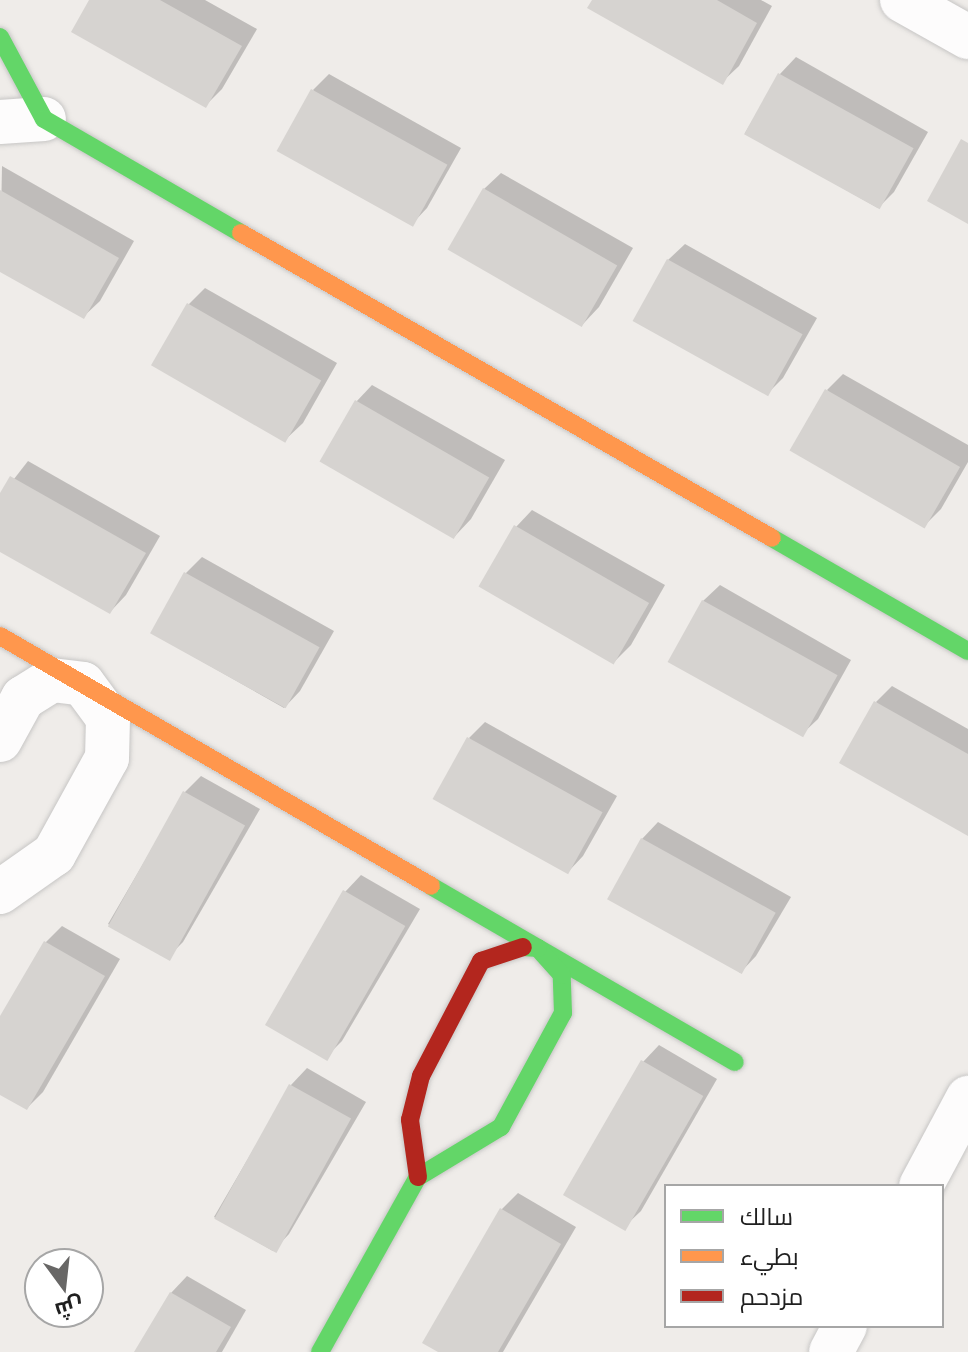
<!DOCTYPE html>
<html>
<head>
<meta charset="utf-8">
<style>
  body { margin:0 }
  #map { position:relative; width:968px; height:1352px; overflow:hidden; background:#efece9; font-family:"Exo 2",Cairo,sans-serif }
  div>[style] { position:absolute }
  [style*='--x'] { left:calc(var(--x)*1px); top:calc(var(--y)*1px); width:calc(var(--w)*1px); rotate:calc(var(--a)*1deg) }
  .shadow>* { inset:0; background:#0003 }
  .building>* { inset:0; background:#d6d3d0; transform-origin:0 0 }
  .roads { filter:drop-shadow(0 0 2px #c7c6c5) drop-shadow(0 0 2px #c7c6c5) }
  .street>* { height:44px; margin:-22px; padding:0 22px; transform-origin:22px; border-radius:22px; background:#fdfcfc }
  .fast>* { height:18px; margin:-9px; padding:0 9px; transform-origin:9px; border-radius:9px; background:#63d668 }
  .slow>* { height:18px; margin:-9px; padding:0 9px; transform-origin:9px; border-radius:9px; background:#ff974d }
  .jam>* { height:18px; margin:-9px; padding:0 9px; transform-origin:9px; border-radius:9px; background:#b3261e }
  span { translate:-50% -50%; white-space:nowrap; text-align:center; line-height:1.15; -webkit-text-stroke:6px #fff; paint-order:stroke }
  .legend { position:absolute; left:664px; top:1184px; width:280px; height:144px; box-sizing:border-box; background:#fff; border:2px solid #a6a6a6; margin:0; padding:10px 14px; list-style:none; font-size:24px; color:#202020 }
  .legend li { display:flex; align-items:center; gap:16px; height:40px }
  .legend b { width:40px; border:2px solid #a6a6a6 }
  .north { position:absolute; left:24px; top:1248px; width:80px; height:80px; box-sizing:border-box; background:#fff; border:2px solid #a6a6a6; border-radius:50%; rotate:165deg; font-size:22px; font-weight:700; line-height:32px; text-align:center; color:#202020 }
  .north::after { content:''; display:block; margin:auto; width:28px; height:36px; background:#686766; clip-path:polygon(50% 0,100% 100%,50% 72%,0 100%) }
</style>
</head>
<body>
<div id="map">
  <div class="shadow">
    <i style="clip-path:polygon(91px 0,205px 0,257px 29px,222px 89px,206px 105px)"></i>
    <i style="clip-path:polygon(594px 0,761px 0,772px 6px,739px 66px,722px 82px)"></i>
    <i style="clip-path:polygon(796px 57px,928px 132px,894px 192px,878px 208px,745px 133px,780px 74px)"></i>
    <i style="clip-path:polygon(329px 74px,461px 148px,427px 208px,411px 225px,313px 90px)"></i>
    <i style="clip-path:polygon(2px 166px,134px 241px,100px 301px,83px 317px,0 270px)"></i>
    <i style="clip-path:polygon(501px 173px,633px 248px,599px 307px,583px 324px,484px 189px)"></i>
    <i style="clip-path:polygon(685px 244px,817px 318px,783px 378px,767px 394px,668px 260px)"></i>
    <i style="clip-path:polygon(205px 288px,337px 363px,303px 423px,286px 439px,188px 305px)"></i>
    <i style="clip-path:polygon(843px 374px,968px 445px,968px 462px,941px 509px,925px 525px,827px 390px)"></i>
    <i style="clip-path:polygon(372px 385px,505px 460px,471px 519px,455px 536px,356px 402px)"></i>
    <i style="clip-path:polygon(28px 461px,160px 536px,126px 595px,110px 612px,0 550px,0 497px)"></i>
    <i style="clip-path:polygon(532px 510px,665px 585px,631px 645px,615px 661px,516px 527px)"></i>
    <i style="clip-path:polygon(202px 557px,334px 631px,300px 691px,284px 708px,152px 633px,186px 573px)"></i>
    <i style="clip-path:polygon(720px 585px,851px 660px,818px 719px,801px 735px,703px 601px)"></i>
    <i style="clip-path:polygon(892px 686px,968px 729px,968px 834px,876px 702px)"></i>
    <i style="clip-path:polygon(485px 722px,617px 796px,583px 856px,567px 873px,469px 738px)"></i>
    <i style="clip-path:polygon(201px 776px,260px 809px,183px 942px,167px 958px,108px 924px,185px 792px)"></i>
    <i style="clip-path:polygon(658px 822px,791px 897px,756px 956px,740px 973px,642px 839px)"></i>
    <i style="clip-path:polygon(361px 875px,420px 909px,342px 1041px,326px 1057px,345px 892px)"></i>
    <i style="clip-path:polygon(62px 926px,120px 959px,43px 1092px,27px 1108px,0 1092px,0 1020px,46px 942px)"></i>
    <i style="clip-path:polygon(659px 1045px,717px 1079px,641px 1211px,624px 1227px,643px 1062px)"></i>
    <i style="clip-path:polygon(307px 1068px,366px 1102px,289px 1234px,273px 1251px,214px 1217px,291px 1085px)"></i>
    <i style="clip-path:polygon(518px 1193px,576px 1227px,503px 1352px,442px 1352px,502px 1209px)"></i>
    <i style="clip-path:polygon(187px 1276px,246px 1310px,222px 1352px,137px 1352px,171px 1293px)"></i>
  </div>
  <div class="building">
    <i style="clip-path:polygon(89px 0,160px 0,242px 46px,206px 108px,71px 32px)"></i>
    <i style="clip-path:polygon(592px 0,717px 0,757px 23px,723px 85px,587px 8px)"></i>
    <i style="left:778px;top:73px;width:155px;height:70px;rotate:29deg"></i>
    <i style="left:311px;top:89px;width:156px;height:71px;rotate:29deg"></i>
    <i style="clip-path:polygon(961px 139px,968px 143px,968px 224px,927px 201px)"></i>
    <i style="left:483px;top:188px;width:155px;height:71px;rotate:30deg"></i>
    <i style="clip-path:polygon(0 190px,119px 258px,84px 319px,0 272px)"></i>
    <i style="left:667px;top:259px;width:155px;height:71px;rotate:29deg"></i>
    <i style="left:187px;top:303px;width:155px;height:72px;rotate:30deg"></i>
    <i style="left:825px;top:389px;width:156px;height:71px;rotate:30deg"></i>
    <i style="left:355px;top:400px;width:155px;height:71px;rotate:30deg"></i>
    <i style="clip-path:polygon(10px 476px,146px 553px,110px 614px,0 552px,0 493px)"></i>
    <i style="left:514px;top:525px;width:156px;height:71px;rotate:30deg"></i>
    <i style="left:184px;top:572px;width:155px;height:70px;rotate:29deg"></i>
    <i style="left:702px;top:600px;width:155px;height:71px;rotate:29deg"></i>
    <i style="clip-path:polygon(874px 701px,968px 754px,968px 836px,839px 763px)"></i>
    <i style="left:467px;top:737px;width:155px;height:71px;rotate:29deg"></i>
    <i style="left:183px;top:791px;width:71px;height:155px;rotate:29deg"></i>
    <i style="left:641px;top:838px;width:154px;height:70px;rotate:29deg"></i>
    <i style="left:343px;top:890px;width:72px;height:156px;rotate:30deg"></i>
    <i style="clip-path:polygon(44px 941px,105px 976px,27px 1110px,0 1095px,0 1016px)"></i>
    <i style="left:641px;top:1060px;width:72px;height:156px;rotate:30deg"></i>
    <i style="left:289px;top:1084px;width:71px;height:154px;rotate:29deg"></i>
    <i style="clip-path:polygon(500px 1208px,561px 1244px,498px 1352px,438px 1352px,422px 1343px)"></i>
    <i style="clip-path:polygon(170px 1292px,231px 1327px,216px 1352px,134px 1352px)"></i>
  </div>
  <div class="roads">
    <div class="street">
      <i style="--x:902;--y:0;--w:76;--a:29.3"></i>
      <i style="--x:0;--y:122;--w:44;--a:-3.9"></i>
      <i style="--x:0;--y:740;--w:48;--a:-61.3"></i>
      <i style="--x:23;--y:698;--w:34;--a:-32"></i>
      <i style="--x:52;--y:680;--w:31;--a:7"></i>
      <i style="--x:83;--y:684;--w:42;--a:53.7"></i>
      <i style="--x:108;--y:718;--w:40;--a:91.4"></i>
      <i style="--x:107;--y:758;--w:110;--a:118.9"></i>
      <i style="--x:54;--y:854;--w:66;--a:144.9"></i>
      <i style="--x:921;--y:1186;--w:100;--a:-61.9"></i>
      <i style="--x:831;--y:1352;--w:30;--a:-62"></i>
    </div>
    <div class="fast">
      <i style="--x:0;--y:37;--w:93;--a:61.8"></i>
      <i style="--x:44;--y:119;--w:228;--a:30.1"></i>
      <i style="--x:772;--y:538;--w:226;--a:30"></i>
      <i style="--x:431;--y:886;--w:351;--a:30.1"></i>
      <i style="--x:320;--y:1352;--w:201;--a:-60.8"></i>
      <i style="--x:418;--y:1177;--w:97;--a:-31.1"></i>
      <i style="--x:501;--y:1127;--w:130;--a:-61.5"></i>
      <i style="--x:563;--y:1013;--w:38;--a:-92"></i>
      <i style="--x:562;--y:975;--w:36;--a:-132"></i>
      <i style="--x:538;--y:948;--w:15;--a:-176"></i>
    </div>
    <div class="slow">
      <i style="--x:241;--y:233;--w:612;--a:29.87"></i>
      <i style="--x:0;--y:636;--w:498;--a:30.1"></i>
    </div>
    <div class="jam">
      <i style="--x:418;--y:1177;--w:58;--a:-98"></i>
      <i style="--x:410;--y:1120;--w:45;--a:-76"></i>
      <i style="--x:421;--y:1076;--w:130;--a:-62.4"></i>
      <i style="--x:481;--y:961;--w:44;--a:-18.4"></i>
    </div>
  </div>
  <ul class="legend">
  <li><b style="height:10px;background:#63d668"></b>سالك</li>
  <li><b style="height:10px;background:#ff974d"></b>بطيء</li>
  <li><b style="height:10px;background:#b3261e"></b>مزدحم</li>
  </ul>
  <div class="north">ش</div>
</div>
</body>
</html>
